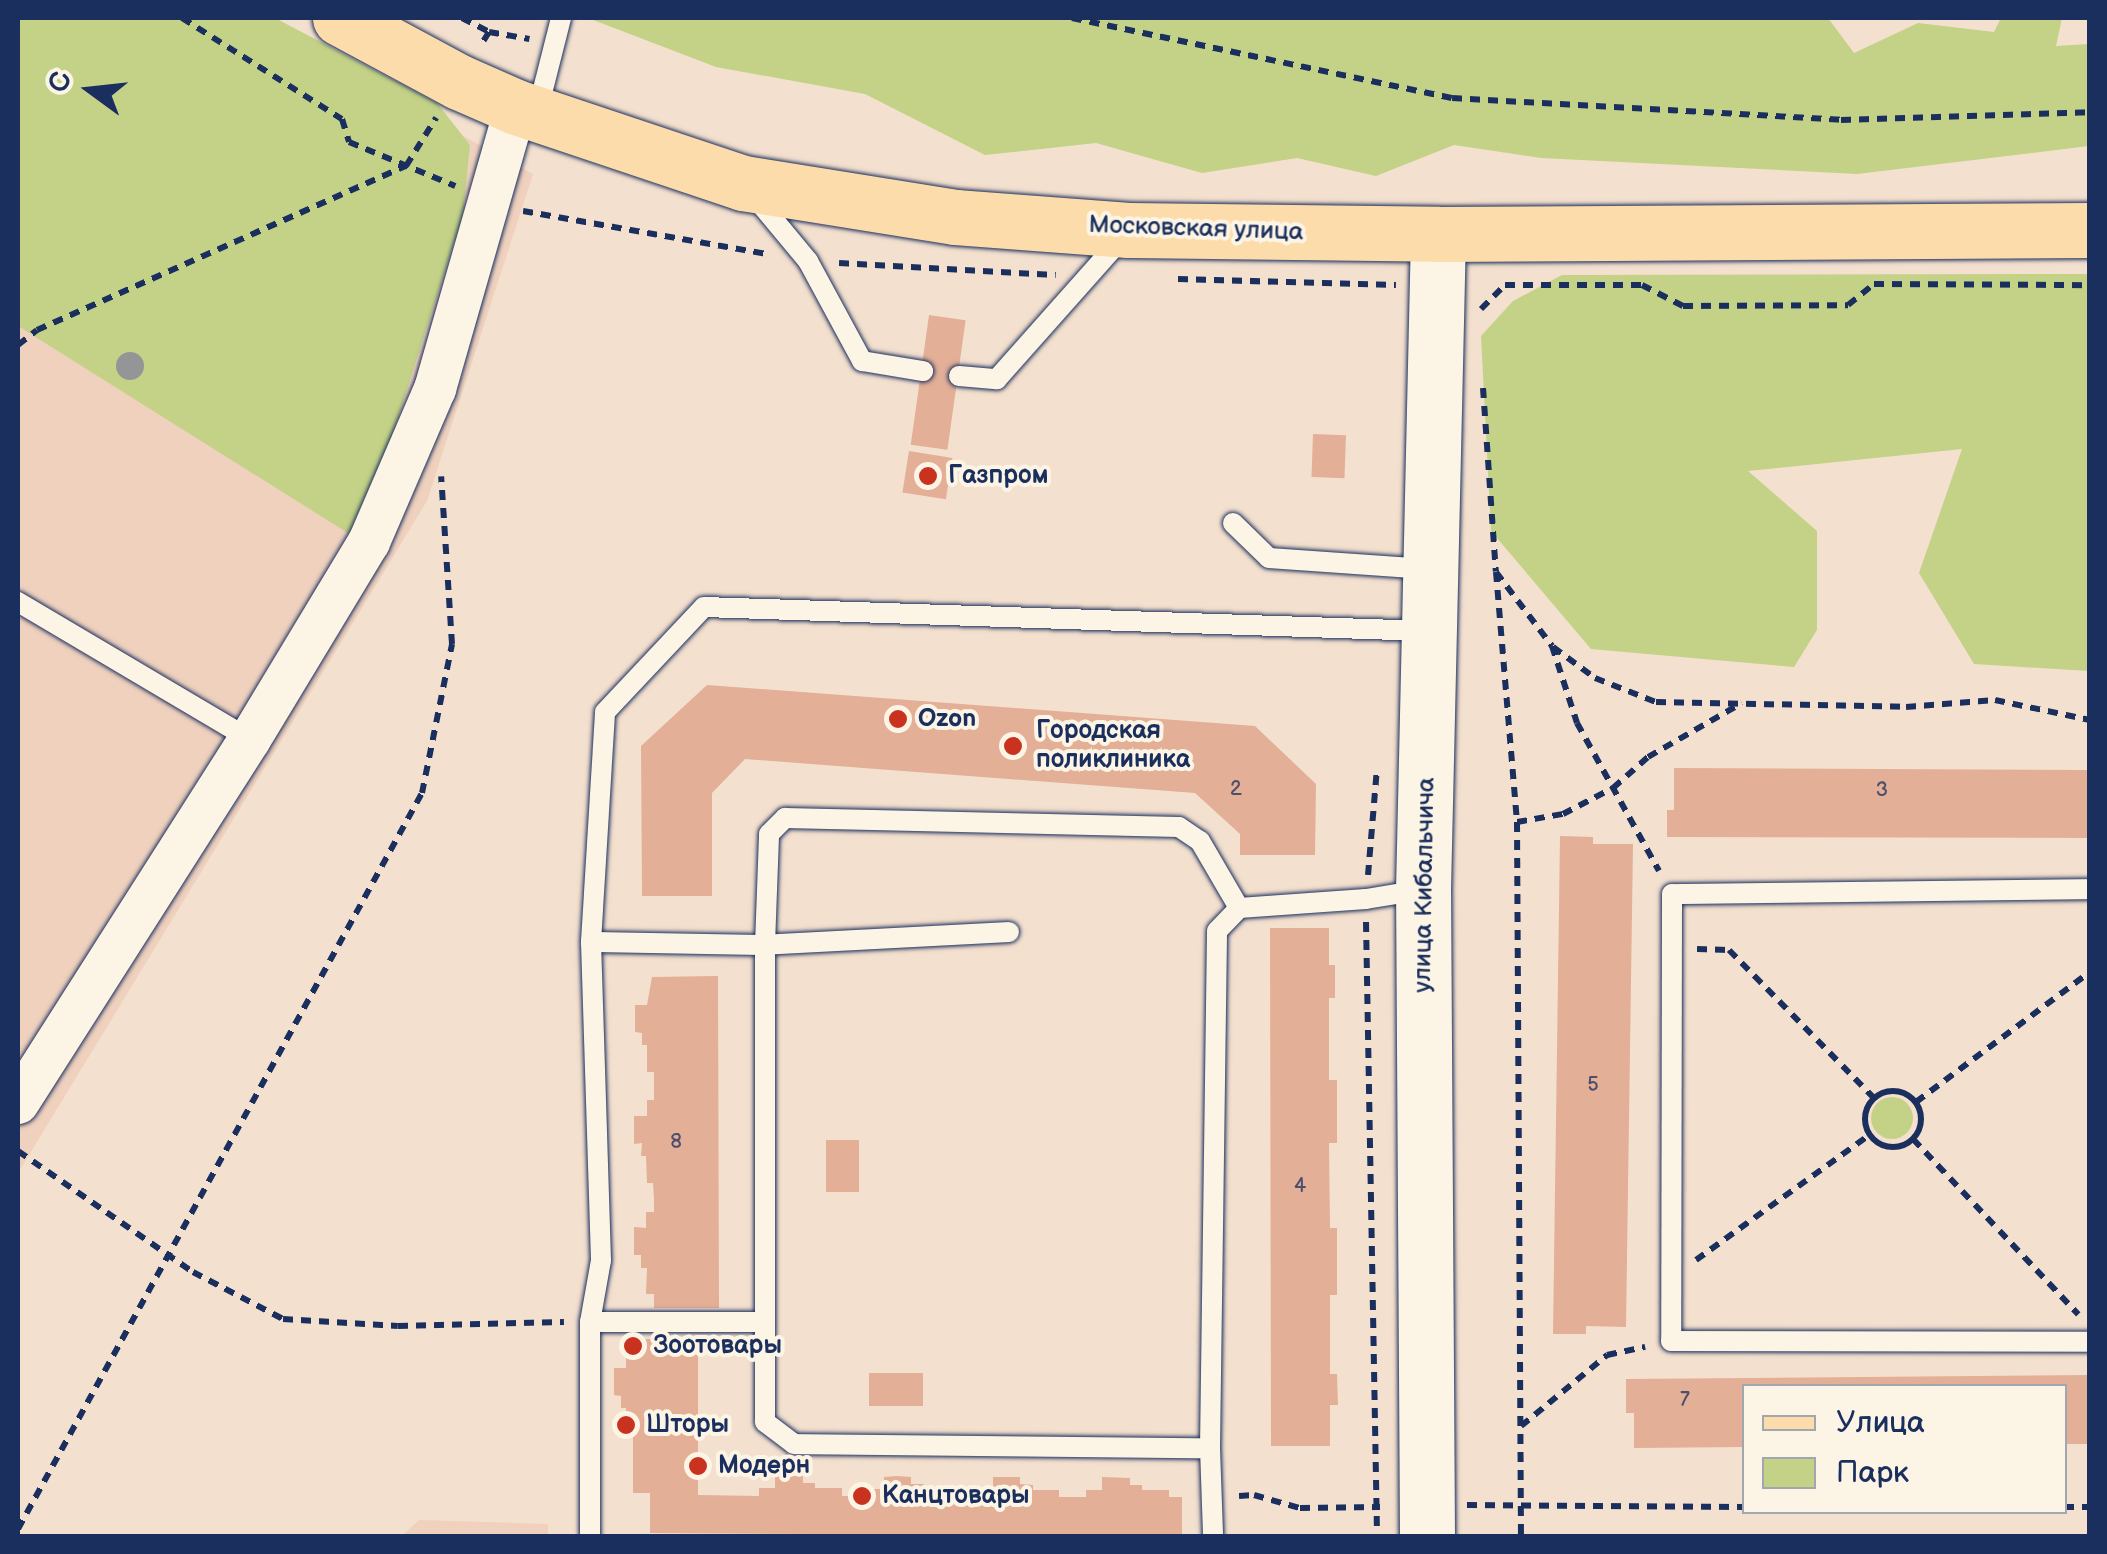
<!DOCTYPE html>
<html>
<head>
<meta charset="utf-8">
<style>
  body { margin:0 }
  #map { position:relative; width:2107px; height:1554px; overflow:hidden; background:#f4e0ce; font-family:"Balsamiq Sans",sans-serif }
  div>[style] { position:absolute }
  [style*='--x'] { left:calc(var(--x)*1px); top:calc(var(--y)*1px); width:calc(var(--w)*1px); rotate:calc(var(--a)*1deg) }
  .built>* { inset:0; background:#efd1be }
  .green>* { inset:0; background:#c3d286 }
  .round { border-radius:50% }
  .building>* { inset:0; background:#e3af97; transform-origin:0 0 }
  .path>* { height:6px; margin-top:-3px; transform-origin:0; background:repeating-linear-gradient(90deg,#1b2f5e 0 10px,transparent 0 18px) }
  .path>.ring { margin:-3px; padding:0; box-sizing:content-box; background:none; border:6px solid #1b2f5e; border-radius:50% }
  .roads { filter:drop-shadow(0 0 2px #1b2f5e) drop-shadow(0 0 2px #1b2f5e) }
  .lane>* { height:20px; margin:-10px; padding:0 10px; transform-origin:10px; border-radius:10px; background:#fcf5e5 }
  .street>* { height:42px; margin:-21px; padding:0 21px; transform-origin:21px; border-radius:21px; background:#fcf5e5 }
  .secondary>* { height:55px; margin:-27.5px; padding:0 27.5px; transform-origin:27.5px; border-radius:27.5px; background:#fcf5e5 }
  .primary>* { height:55px; margin:-27.5px; padding:0 27.5px; transform-origin:27.5px; border-radius:27.5px; background:#fddcac }
  .trees>* { width:28px; height:28px; margin:-14px; border-radius:50%; background:#949596 }
  .dots>* { width:28px; height:28px; translate:-50% -50%; box-sizing:border-box; border:5px solid #fcf5e5; border-radius:50% }
  span { translate:-50% -50%; white-space:nowrap; text-align:center; line-height:1.15; -webkit-text-stroke:8px #fcf5e5; paint-order:stroke }
  .number-label { font-size:20px; color:#4d4f6c }
  .number-label span { -webkit-text-stroke-width:0 }
  .street-label { font-size:25px; color:#1b2f5e }
  .poi-label { font-size:25px; color:#1b2f5e; font-weight:700 }
  .left { translate:0 -50%; text-align:left }
  .frame { position:absolute; inset:0; border:20px solid #1b2f5e; pointer-events:none }
  .legend { position:absolute; left:1742px; top:1384px; width:325px; height:130px; box-sizing:border-box; background:#fcf5e5; border:2px solid #a2a6af; margin:0; padding:12px 18px; list-style:none; font-size:30px; color:#1b2f5e }
  .legend li { display:flex; align-items:center; gap:20px; height:50px }
  .legend b { width:50px; border:2px solid #a2a6af }
  .north { position:absolute; left:40px; top:40px; width:100px; height:100px; -webkit-text-stroke:8px #fcf5e5; paint-order:stroke; rotate:285deg; font-size:28px; font-weight:700; line-height:40px; text-align:center; color:#1b2f5e }
  .north::after { content:''; display:block; margin:auto; width:35px; height:45px; background:#1b2f5e; clip-path:polygon(50% 0,100% 100%,50% 72%,0 100%) }
</style>
</head>
<body>
<div id="map">
  <div class="built">
    <i style="clip-path:polygon(18px 18px,248px 18px,533px 174px,427px 501px,18px 1173px)"></i>
    <i style="clip-path:polygon(419px 1520px,548px 1524px,548px 1536px,402px 1536px)"></i>
  </div>
  <div class="green">
    <i style="clip-path:polygon(18px 18px,275px 18px,437px 103px,470px 145px,463px 214px,378px 480px,351px 535px,18px 326px)"></i>
    <i style="clip-path:polygon(588px 18px,1828px 18px,1854px 53px,1918px 23px,1994px 32px,2001px 18px,2062px 18px,2056px 46px,2089px 44px,2089px 146px,1857px 174px,1541px 158px,1454px 145px,1376px 176px,1297px 158px,1202px 173px,1096px 143px,985px 155px,865px 94px,716px 67px)"></i>
    <i style="clip-path:polygon(2089px 274px,2089px 671px,1974px 664px,1919px 573px,1962px 449px,1748px 471px,1817px 531px,1817px 630px,1794px 667px,1591px 649px,1491px 531px,1481px 336px,1513px 301px,1562px 275px)"></i>
    <i class="round" style="left:1871px;top:1097px;width:42px;height:42px"></i>
  </div>
  <div class="building">
    <i style="left:929px;top:315px;width:37px;height:131px;rotate:8deg"></i>
    <i style="left:1313px;top:434px;width:33px;height:43px;rotate:2deg"></i>
    <i style="left:909px;top:451px;width:44px;height:42px;rotate:9deg"></i>
    <i style="clip-path:polygon(707px 685px,1255px 726px,1316px 784px,1315px 855px,1240px 855px,1240px 834px,1195px 793px,745px 759px,712px 793px,712px 896px,642px 896px,641px 746px)"></i>
    <i style="clip-path:polygon(1674px 768px,2090px 770px,2090px 838px,1667px 837px,1667px 810px,1674px 810px)"></i>
    <i style="clip-path:polygon(1560px 836px,1593px 837px,1593px 844px,1633px 844px,1626px 1327px,1586px 1326px,1586px 1334px,1553px 1334px)"></i>
    <i style="clip-path:polygon(1270px 928px,1329px 928px,1329px 965px,1335px 965px,1335px 998px,1329px 998px,1329px 1080px,1337px 1080px,1337px 1143px,1329px 1143px,1330px 1228px,1337px 1228px,1337px 1295px,1330px 1295px,1330px 1374px,1337px 1374px,1338px 1405px,1330px 1405px,1330px 1446px,1271px 1446px)"></i>
    <i style="clip-path:polygon(718px 976px,719px 1308px,654px 1308px,654px 1294px,646px 1294px,647px 1268px,641px 1268px,641px 1255px,634px 1255px,634px 1227px,646px 1228px,646px 1212px,654px 1212px,654px 1199px,653px 1183px,647px 1183px,646px 1156px,641px 1156px,642px 1143px,634px 1144px,634px 1116px,647px 1116px,647px 1100px,654px 1100px,654px 1072px,647px 1072px,647px 1045px,642px 1045px,642px 1033px,635px 1032px,635px 1005px,647px 1005px,652px 977px)"></i>
    <i style="left:826px;top:1140px;width:33px;height:52px"></i>
    <i style="clip-path:polygon(634px 1339px,698px 1339px,698px 1495px,759px 1496px,759px 1488px,775px 1488px,775px 1476px,803px 1476px,803px 1483px,815px 1483px,815px 1488px,842px 1488px,842px 1496px,868px 1496px,868px 1489px,884px 1489px,884px 1477px,897px 1476px,911px 1477px,911px 1484px,924px 1484px,924px 1489px,951px 1489px,951px 1497px,977px 1496px,977px 1490px,993px 1490px,993px 1477px,1020px 1477px,1020px 1484px,1033px 1485px,1033px 1490px,1059px 1490px,1059px 1497px,1086px 1497px,1086px 1490px,1102px 1490px,1102px 1477px,1130px 1478px,1130px 1485px,1142px 1485px,1142px 1490px,1169px 1490px,1169px 1497px,1182px 1497px,1182px 1536px,650px 1533px,650px 1493px,633px 1493px,633px 1435px,626px 1435px,626px 1408px,621px 1408px,621px 1396px,614px 1395px,614px 1368px,626px 1368px,626px 1352px,633px 1352px)"></i>
    <i style="left:923px;top:1373px;width:33px;height:54px;rotate:90deg"></i>
    <i style="clip-path:polygon(2090px 1375px,2090px 1444px,2064px 1444px,2064px 1386px,1744px 1386px,1744px 1447px,1634px 1448px,1634px 1413px,1626px 1413px,1626px 1379px)"></i>
  </div>
  <div class="path">
    <i style="--x:182;--y:18;--w:189;--a:32.3"></i>
    <i style="--x:342;--y:119;--w:24;--a:73"></i>
    <i style="--x:349;--y:142;--w:115;--a:22.5"></i>
    <i style="--x:462;--y:18;--w:30;--a:27"></i>
    <i style="--x:489;--y:32;--w:13;--a:122"></i>
    <i style="--x:1072;--y:18;--w:388;--a:11.9"></i>
    <i style="--x:1452;--y:98;--w:390;--a:3.2"></i>
    <i style="--x:1841;--y:120;--w:249;--a:-1.8"></i>
    <i style="--x:489;--y:32;--w:41;--a:9.9"></i>
    <i style="--x:523;--y:211;--w:248;--a:10"></i>
    <i style="--x:839;--y:263;--w:217;--a:3.2"></i>
    <i style="--x:1178;--y:279;--w:218;--a:1.6"></i>
    <i style="--x:1481;--y:309;--w:34;--a:-45"></i>
    <i style="--x:1505;--y:285;--w:137;--a:0"></i>
    <i style="--x:1642;--y:285;--w:46;--a:27.1"></i>
    <i style="--x:1683;--y:306;--w:165;--a:-0.3"></i>
    <i style="--x:1848;--y:305;--w:33;--a:-39"></i>
    <i style="--x:1874;--y:284;--w:216;--a:0.3"></i>
    <i style="--x:18;--y:345;--w:24;--a:-38"></i>
    <i style="--x:37;--y:330;--w:404;--a:-24"></i>
    <i style="--x:406;--y:166;--w:57;--a:-58"></i>
    <i style="--x:1483;--y:388;--w:184;--a:86"></i>
    <i style="--x:1496;--y:572;--w:93;--a:52.9"></i>
    <i style="--x:1552;--y:646;--w:81;--a:72"></i>
    <i style="--x:1577;--y:723;--w:169;--a:61"></i>
    <i style="--x:1496;--y:572;--w:251;--a:85.2"></i>
    <i style="--x:1517;--y:822;--w:714;--a:89.68"></i>
    <i style="--x:1553;--y:647;--w:52;--a:36.4"></i>
    <i style="--x:1595;--y:678;--w:66;--a:21.5"></i>
    <i style="--x:1656;--y:702;--w:250;--a:1.1"></i>
    <i style="--x:1906;--y:707;--w:89;--a:-4.5"></i>
    <i style="--x:1995;--y:700;--w:97;--a:11.9"></i>
    <i style="--x:1517;--y:822;--w:47;--a:-9.9"></i>
    <i style="--x:1563;--y:814;--w:56;--a:-27.5"></i>
    <i style="--x:1613;--y:788;--w:47;--a:-41.5"></i>
    <i style="--x:1648;--y:757;--w:108;--a:-29.9"></i>
    <i style="--x:1368;--y:875;--w:107;--a:-85.2"></i>
    <i style="--x:1366;--y:922;--w:614;--a:88.97"></i>
    <i style="--x:1697;--y:949;--w:32;--a:2"></i>
    <i style="--x:1729;--y:950;--w:207;--a:45.6"></i>
    <i class="ring" style="left:1865px;top:1091px;width:50px;height:50px"></i>
    <i style="--x:1916;--y:1102;--w:217;--a:-36.8"></i>
    <i style="--x:1913;--y:1139;--w:241;--a:46.7"></i>
    <i style="--x:18;--y:1151;--w:213;--a:34.7"></i>
    <i style="--x:193;--y:1272;--w:102;--a:27.6"></i>
    <i style="--x:283;--y:1319;--w:115;--a:3.5"></i>
    <i style="--x:398;--y:1326;--w:166;--a:-1.4"></i>
    <i style="--x:1696;--y:1260;--w:213;--a:-35.8"></i>
    <i style="--x:1521;--y:1426;--w:112;--a:-39.5"></i>
    <i style="--x:1607;--y:1355;--w:39;--a:-12"></i>
    <i style="--x:1239;--y:1496;--w:15;--a:-4"></i>
    <i style="--x:1254;--y:1495;--w:48;--a:15.8"></i>
    <i style="--x:1300;--y:1508;--w:80;--a:-0.7"></i>
    <i style="--x:1467;--y:1505;--w:277;--a:0.4"></i>
    <i style="--x:2064;--y:1507;--w:26;--a:0"></i>
    <i style="--x:18;--y:1529;--w:840;--a:-61.24"></i>
    <i style="--x:422;--y:793;--w:152;--a:-78.6"></i>
    <i style="--x:452;--y:644;--w:168;--a:-93.7"></i>
  </div>
  <div class="roads">
    <div class="lane">
      <i style="--x:537;--y:113;--w:98;--a:-75.8"></i>
      <i style="--x:754;--y:196;--w:85;--a:50.3"></i>
      <i style="--x:808;--y:261;--w:114;--a:61.6"></i>
      <i style="--x:862;--y:361;--w:62;--a:9.3"></i>
      <i style="--x:959;--y:376;--w:38;--a:5"></i>
      <i style="--x:997;--y:379;--w:190;--a:-48.4"></i>
      <i style="--x:1233;--y:523;--w:50;--a:44.2"></i>
      <i style="--x:1269;--y:558;--w:158;--a:4"></i>
      <i style="--x:18;--y:602;--w:269;--a:30.6"></i>
      <i style="--x:2090;--y:889;--w:418;--a:179.3"></i>
      <i style="--x:1672;--y:894;--w:447;--a:90.1"></i>
      <i style="--x:1671;--y:1341;--w:419;--a:0.1"></i>
      <i style="--x:1009;--y:932;--w:244;--a:177"></i>
      <i style="--x:765;--y:945;--w:477;--a:90"></i>
      <i style="--x:765;--y:1422;--w:36;--a:37"></i>
      <i style="--x:794;--y:1444;--w:416;--a:0.6"></i>
      <i style="--x:1210;--y:1448;--w:88;--a:88"></i>
      <i style="--x:591;--y:942;--w:230;--a:-86.5"></i>
      <i style="--x:605;--y:712;--w:144;--a:-46.7"></i>
      <i style="--x:704;--y:607;--w:722;--a:1.9"></i>
      <i style="--x:590;--y:1322;--w:174;--a:0"></i>
      <i style="--x:1210;--y:1448;--w:517;--a:-89.22"></i>
      <i style="--x:1217;--y:931;--w:32;--a:-46"></i>
      <i style="--x:1239;--y:908;--w:127;--a:-4.1"></i>
      <i style="--x:1366;--y:899;--w:56;--a:-9.3"></i>
      <i style="--x:590;--y:1536;--w:214;--a:-90"></i>
      <i style="--x:590;--y:1322;--w:63;--a:-79.9"></i>
      <i style="--x:601;--y:1260;--w:318;--a:-91.8"></i>
      <i style="--x:591;--y:942;--w:174;--a:1"></i>
      <i style="--x:765;--y:945;--w:111;--a:-87.9"></i>
      <i style="--x:769;--y:834;--w:23;--a:-45"></i>
      <i style="--x:785;--y:818;--w:394;--a:1.3"></i>
      <i style="--x:1179;--y:827;--w:25;--a:34"></i>
      <i style="--x:1200;--y:841;--w:78;--a:59.8"></i>
    </div>
    <div class="street">
      <i style="--x:18;--y:1103;--w:432;--a:-57.5"></i>
      <i style="--x:250;--y:739;--w:230;--a:-58.9"></i>
      <i style="--x:369;--y:542;--w:167;--a:-66.7"></i>
      <i style="--x:435;--y:389;--w:293;--a:-74"></i>
    </div>
    <div class="secondary">
      <i style="--x:1427;--y:1536;--w:646;--a:-90.35"></i>
      <i style="--x:1423;--y:890;--w:656;--a:-88.69"></i>
    </div>
    <div class="primary">
      <i style="--x:340;--y:18;--w:135;--a:28.3"></i>
      <i style="--x:459;--y:82;--w:62;--a:23.7"></i>
      <i style="--x:516;--y:107;--w:239;--a:18.5"></i>
      <i style="--x:743;--y:183;--w:215;--a:9.1"></i>
      <i style="--x:955;--y:217;--w:174;--a:4.3"></i>
      <i style="--x:1129;--y:230;--w:309;--a:0.7"></i>
      <i style="--x:1438;--y:234;--w:652;--a:-0.35"></i>
    </div>
  </div>
  <div class="trees">
    <i style="left:130px;top:366px"></i>
  </div>
  <div class="dots">
    <i style="left:928px;top:476px;background:#c8321e"></i>
    <i style="left:898px;top:719px;background:#c8321e"></i>
    <i style="left:1013px;top:746px;background:#c8321e"></i>
    <i style="left:633px;top:1346px;background:#c8321e"></i>
    <i style="left:626px;top:1425px;background:#c8321e"></i>
    <i style="left:698px;top:1466px;background:#c8321e"></i>
    <i style="left:862px;top:1496px;background:#c8321e"></i>
  </div>
  <div class="number-label">
    <span style="left:1236px;top:789px">2</span>
    <span style="left:1882px;top:790px">3</span>
    <span style="left:1593px;top:1085px">5</span>
    <span style="left:676px;top:1142px">8</span>
    <span style="left:1300px;top:1186px">4</span>
    <span style="left:1685px;top:1400px">7</span>
  </div>
  <div class="street-label">
    <span style="left:1196px;top:229px;rotate:2deg">Московская улица</span>
    <span style="left:1425px;top:885px;rotate:-89deg">улица Кибальчича</span>
  </div>
  <div class="poi-label">
    <span class="left" style="left:948px;top:476px">Газпром</span>
    <span class="left" style="left:918px;top:719px">Ozon</span>
    <span class="left" style="left:1036px;top:746px">Городская<br>поликлиника</span>
    <span class="left" style="left:653px;top:1346px">Зоотовары</span>
    <span class="left" style="left:646px;top:1425px">Шторы</span>
    <span class="left" style="left:718px;top:1466px">Модерн</span>
    <span class="left" style="left:882px;top:1496px">Канцтовары</span>
  </div>
  <div class="frame"></div>
  <ul class="legend">
  <li><b style="height:12px;background:#fddcac"></b>Улица</li>
  <li><b style="height:28px;background:#c3d286"></b>Парк</li>
  </ul>
  <div class="north">С</div>
</div>
</body>
</html>
